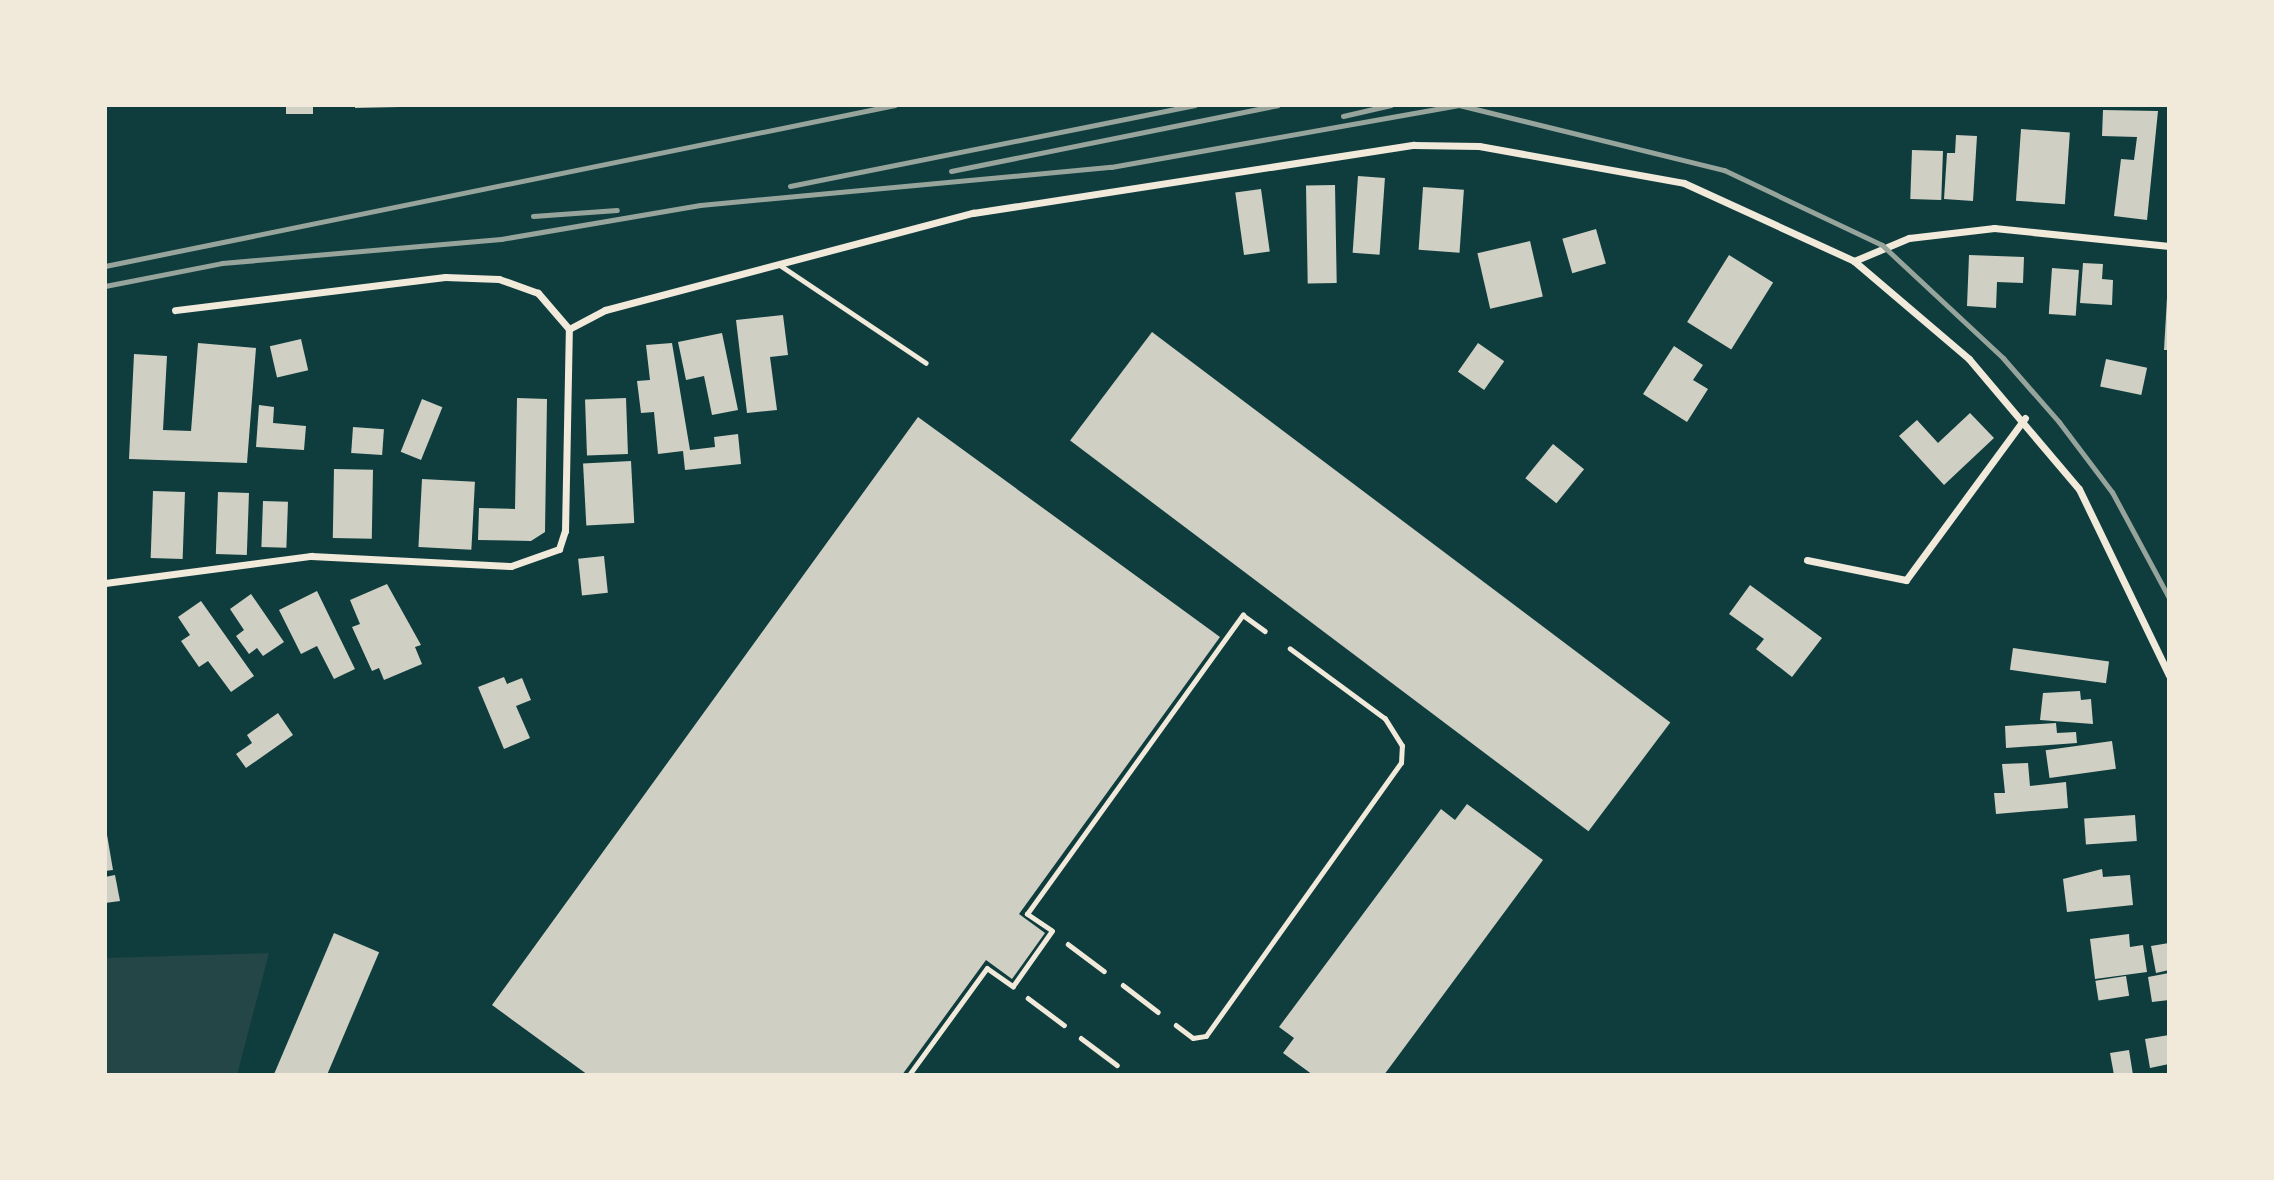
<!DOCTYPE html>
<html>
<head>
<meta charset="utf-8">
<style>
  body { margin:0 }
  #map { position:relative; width:2274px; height:1180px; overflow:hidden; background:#0f3d3e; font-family:"Exo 2",sans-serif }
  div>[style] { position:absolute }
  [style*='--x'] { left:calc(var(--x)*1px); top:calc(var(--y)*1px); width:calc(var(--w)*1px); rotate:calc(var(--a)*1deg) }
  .green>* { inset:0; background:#244646 }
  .building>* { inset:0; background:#cfcfc3; transform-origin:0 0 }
  .path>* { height:4.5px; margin:-2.25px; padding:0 2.25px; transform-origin:2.25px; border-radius:2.25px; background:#f1e9da }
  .service>* { height:5px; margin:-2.5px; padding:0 2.5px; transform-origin:2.5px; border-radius:2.5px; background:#f1e9da }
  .minor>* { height:7px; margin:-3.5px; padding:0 3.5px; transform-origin:3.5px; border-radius:3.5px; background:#f1e9da }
  .rail>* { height:5px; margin:-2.5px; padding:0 2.5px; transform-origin:2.5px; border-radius:2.5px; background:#97a49c }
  span { translate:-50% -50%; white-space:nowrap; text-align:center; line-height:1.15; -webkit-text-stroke:7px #f1e9da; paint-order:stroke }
  .frame { position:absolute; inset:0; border:107px solid #f1e9da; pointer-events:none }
</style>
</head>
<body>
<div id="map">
  <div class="green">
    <i style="clip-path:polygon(269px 953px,237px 1075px,105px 1075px,105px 958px)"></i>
  </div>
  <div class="building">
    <i style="left:286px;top:105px;width:27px;height:9px"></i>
    <i style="clip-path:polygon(355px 105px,400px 105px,400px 107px,355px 108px)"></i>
    <i style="clip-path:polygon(2103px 110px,2158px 111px,2147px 220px,2114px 216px,2121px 159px,2134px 160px,2137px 137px,2102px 136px)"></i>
    <i style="left:2021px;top:129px;width:49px;height:72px;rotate:4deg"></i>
    <i style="clip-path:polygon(1956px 135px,1977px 136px,1973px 201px,1944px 199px,1947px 153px,1955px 153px)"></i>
    <i style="left:1912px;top:150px;width:31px;height:49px;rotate:2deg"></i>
    <i style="left:1358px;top:176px;width:27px;height:77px;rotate:4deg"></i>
    <i style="left:1335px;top:185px;width:98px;height:29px;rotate:89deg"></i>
    <i style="left:1423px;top:187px;width:41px;height:63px;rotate:4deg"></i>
    <i style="left:1261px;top:189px;width:63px;height:26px;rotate:82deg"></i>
    <i style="left:1596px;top:229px;width:36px;height:35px;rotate:74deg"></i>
    <i style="left:1530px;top:241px;width:57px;height:54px;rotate:77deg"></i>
    <i style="left:1729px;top:255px;width:52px;height:79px;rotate:32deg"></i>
    <i style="clip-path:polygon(1969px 255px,2024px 257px,2023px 283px,1997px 282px,1996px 308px,1967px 306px)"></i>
    <i style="clip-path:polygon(2083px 263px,2103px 264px,2102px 279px,2113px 280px,2112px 305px,2080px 303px)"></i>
    <i style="left:2052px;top:268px;width:27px;height:46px;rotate:4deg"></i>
    <i style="clip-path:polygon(2167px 298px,2169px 298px,2169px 350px,2164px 350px)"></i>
    <i style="clip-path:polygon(783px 315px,788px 355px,770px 357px,777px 410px,747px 413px,736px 320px)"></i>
    <i style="left:1152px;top:332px;width:649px;height:136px;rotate:37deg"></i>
    <i style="clip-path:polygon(722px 333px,738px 410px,712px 415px,704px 376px,686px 380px,678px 342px)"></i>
    <i style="left:301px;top:339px;width:32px;height:32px;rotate:77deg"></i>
    <i style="clip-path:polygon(198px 343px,256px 348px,247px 463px,129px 459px,134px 354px,167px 356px,163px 430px,191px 431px)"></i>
    <i style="clip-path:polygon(672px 343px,690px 450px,715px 447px,714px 437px,738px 434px,741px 464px,685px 470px,683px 451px,658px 454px,654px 412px,641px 413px,637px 381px,650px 380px,646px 345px)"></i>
    <i style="left:1478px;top:343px;width:32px;height:35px;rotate:35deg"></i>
    <i style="clip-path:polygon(1674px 346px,1703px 365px,1693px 380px,1708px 389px,1687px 422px,1643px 394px)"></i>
    <i style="left:2106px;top:359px;width:42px;height:28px;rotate:12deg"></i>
    <i style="clip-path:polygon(517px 398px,547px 399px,545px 532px,531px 541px,478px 540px,479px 508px,515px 509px)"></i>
    <i style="left:626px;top:398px;width:56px;height:41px;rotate:88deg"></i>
    <i style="left:422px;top:399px;width:22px;height:57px;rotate:22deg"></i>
    <i style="clip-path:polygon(259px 405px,274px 407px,273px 423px,306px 426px,304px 450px,256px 447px)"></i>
    <i style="clip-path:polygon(1970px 413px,1994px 438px,1944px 485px,1899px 436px,1917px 420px,1938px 443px)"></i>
    <i style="clip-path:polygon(918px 417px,1220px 637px,1019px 914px,1045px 933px,1012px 979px,986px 960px,902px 1075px,588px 1075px,492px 1005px)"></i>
    <i style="left:353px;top:427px;width:31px;height:26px;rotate:4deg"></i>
    <i style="left:1553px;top:444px;width:40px;height:44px;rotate:39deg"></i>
    <i style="left:631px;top:461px;width:62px;height:48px;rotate:87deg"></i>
    <i style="left:334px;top:469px;width:39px;height:69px;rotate:1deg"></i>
    <i style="left:422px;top:479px;width:53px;height:68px;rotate:3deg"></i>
    <i style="left:153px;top:491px;width:32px;height:67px;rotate:2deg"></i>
    <i style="left:218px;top:492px;width:31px;height:62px;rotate:2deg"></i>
    <i style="left:263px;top:501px;width:25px;height:46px;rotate:2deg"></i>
    <i style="left:604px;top:556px;width:37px;height:26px;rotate:84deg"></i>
    <i style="clip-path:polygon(387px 584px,421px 645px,415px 647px,422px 664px,384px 680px,379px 668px,372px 671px,352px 627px,360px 624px,350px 600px)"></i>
    <i style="clip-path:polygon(1750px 585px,1822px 638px,1792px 677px,1756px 649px,1764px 639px,1729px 614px)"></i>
    <i style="clip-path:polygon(317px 591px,355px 669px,334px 679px,317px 646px,301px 654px,279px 610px)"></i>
    <i style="clip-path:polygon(251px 594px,284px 642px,263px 656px,257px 648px,249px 654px,236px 636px,244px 630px,230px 609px)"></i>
    <i style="clip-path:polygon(201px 601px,254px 676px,231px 692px,208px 661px,199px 667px,181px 641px,190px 635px,178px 617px)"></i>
    <i style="left:2013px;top:648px;width:97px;height:22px;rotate:8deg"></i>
    <i style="clip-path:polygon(504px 677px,507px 684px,522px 678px,531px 700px,516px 706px,530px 738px,504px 749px,478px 687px)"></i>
    <i style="clip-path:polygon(2080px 691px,2081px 700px,2091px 699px,2093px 724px,2040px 720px,2043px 693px)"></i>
    <i style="clip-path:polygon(278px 713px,293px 735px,246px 768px,236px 754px,252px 743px,247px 735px)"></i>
    <i style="clip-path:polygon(2056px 723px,2057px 733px,2076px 732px,2077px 743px,2006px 748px,2005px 726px)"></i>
    <i style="left:2112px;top:741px;width:28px;height:67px;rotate:82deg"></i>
    <i style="clip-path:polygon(2028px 763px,2030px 786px,2066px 782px,2068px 808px,1996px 814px,1994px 793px,2005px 793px,2002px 764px)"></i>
    <i style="clip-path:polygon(1467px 804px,1543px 860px,1384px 1075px,1313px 1075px,1283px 1053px,1294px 1038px,1279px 1027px,1441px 809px,1455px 820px)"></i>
    <i style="left:2135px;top:815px;width:26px;height:51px;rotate:86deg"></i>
    <i style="clip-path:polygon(105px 823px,113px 870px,105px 871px)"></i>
    <i style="clip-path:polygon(2102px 869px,2103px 877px,2130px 875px,2133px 905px,2067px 912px,2063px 879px)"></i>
    <i style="clip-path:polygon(115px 875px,120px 901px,105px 903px,105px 877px)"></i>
    <i style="left:334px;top:933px;width:49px;height:153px;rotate:23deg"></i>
    <i style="clip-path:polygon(2129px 934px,2130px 947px,2143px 945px,2147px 972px,2095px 979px,2090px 939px)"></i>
    <i style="clip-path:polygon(2169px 943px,2169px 970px,2156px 973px,2151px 946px)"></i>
    <i style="clip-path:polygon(2169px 973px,2169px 1000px,2152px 1002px,2148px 977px)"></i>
    <i style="left:2126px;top:976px;width:20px;height:31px;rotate:81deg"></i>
    <i style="clip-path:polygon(2169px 1035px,2169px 1064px,2150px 1068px,2145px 1039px)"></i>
    <i style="clip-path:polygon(2129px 1050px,2133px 1075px,2114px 1075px,2110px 1053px)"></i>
  </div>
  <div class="path">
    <i style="--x:1068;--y:944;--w:45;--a:36.9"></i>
    <i style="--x:1123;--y:985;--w:44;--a:37.6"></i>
    <i style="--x:1028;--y:998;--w:45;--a:36.9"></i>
    <i style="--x:1176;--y:1025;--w:21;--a:37"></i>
    <i style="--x:1193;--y:1038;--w:13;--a:-9"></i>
    <i style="--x:1206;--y:1036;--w:335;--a:-54.5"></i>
    <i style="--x:1401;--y:763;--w:17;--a:-87"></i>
    <i style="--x:1402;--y:746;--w:32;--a:-122"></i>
    <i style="--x:1385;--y:719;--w:118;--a:-143.6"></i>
    <i style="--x:1081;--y:1038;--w:45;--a:36.9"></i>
    <i style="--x:909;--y:1075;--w:132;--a:-53.9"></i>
    <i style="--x:987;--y:968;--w:32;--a:35"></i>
    <i style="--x:1013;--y:986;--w:67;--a:-54.7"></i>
    <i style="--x:1052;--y:931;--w:30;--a:-146"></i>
    <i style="--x:1027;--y:914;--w:369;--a:-54.2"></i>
    <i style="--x:1243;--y:615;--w:27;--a:36"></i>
  </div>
  <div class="service">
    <i style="--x:781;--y:266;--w:174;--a:33.8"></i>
  </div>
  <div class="minor">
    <i style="--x:1854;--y:261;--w:60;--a:-22.7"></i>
    <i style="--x:1909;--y:238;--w:86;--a:-6.7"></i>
    <i style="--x:1994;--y:228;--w:176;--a:5.9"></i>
    <i style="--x:569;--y:329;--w:41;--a:-27.8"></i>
    <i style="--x:605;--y:310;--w:381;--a:-14.8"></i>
    <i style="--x:973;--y:213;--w:446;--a:-8.8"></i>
    <i style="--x:1414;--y:145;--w:65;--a:0.9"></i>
    <i style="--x:1479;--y:146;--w:208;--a:10.2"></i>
    <i style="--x:1684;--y:183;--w:187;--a:24.6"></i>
    <i style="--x:1854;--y:261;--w:151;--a:40.4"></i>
    <i style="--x:1969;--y:359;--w:170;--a:49.8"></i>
    <i style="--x:2079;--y:489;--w:207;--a:64.2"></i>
    <i style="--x:1807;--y:560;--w:101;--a:11.4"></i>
    <i style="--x:1906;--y:580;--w:201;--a:-53.7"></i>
    <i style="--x:105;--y:583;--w:208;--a:-7.5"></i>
    <i style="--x:311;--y:556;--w:200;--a:2.9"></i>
    <i style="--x:511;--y:566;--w:51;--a:-19.5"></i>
    <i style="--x:559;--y:549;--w:19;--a:-72"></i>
    <i style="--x:565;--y:531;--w:202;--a:-88.9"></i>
    <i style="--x:569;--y:329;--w:48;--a:-130.7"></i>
    <i style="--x:538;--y:293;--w:41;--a:-160.3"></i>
    <i style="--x:499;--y:279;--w:54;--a:-177.9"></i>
    <i style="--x:445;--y:277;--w:272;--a:173"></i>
  </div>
  <div class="rail">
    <i style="--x:1459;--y:105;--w:273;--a:13.8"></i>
    <i style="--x:1724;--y:170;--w:175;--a:25.4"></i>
    <i style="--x:1882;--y:245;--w:166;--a:43"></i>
    <i style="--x:2003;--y:358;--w:85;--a:48.8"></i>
    <i style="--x:2059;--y:422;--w:88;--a:52.9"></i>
    <i style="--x:2112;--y:492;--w:120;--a:61.7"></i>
    <i style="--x:1343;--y:116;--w:49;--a:-12.9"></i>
    <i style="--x:951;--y:171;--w:333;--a:-11.4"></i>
    <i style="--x:790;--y:186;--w:413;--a:-11.3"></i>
    <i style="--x:533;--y:216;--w:84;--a:-4.1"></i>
    <i style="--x:105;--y:266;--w:806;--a:-11.52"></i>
    <i style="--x:105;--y:286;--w:119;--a:-11.1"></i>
    <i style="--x:222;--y:263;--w:280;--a:-4.9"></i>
    <i style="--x:501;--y:239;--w:202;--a:-9.7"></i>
    <i style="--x:700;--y:205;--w:413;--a:-5.3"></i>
    <i style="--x:1111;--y:167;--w:352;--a:-10.1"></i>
  </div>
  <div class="frame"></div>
</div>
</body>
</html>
